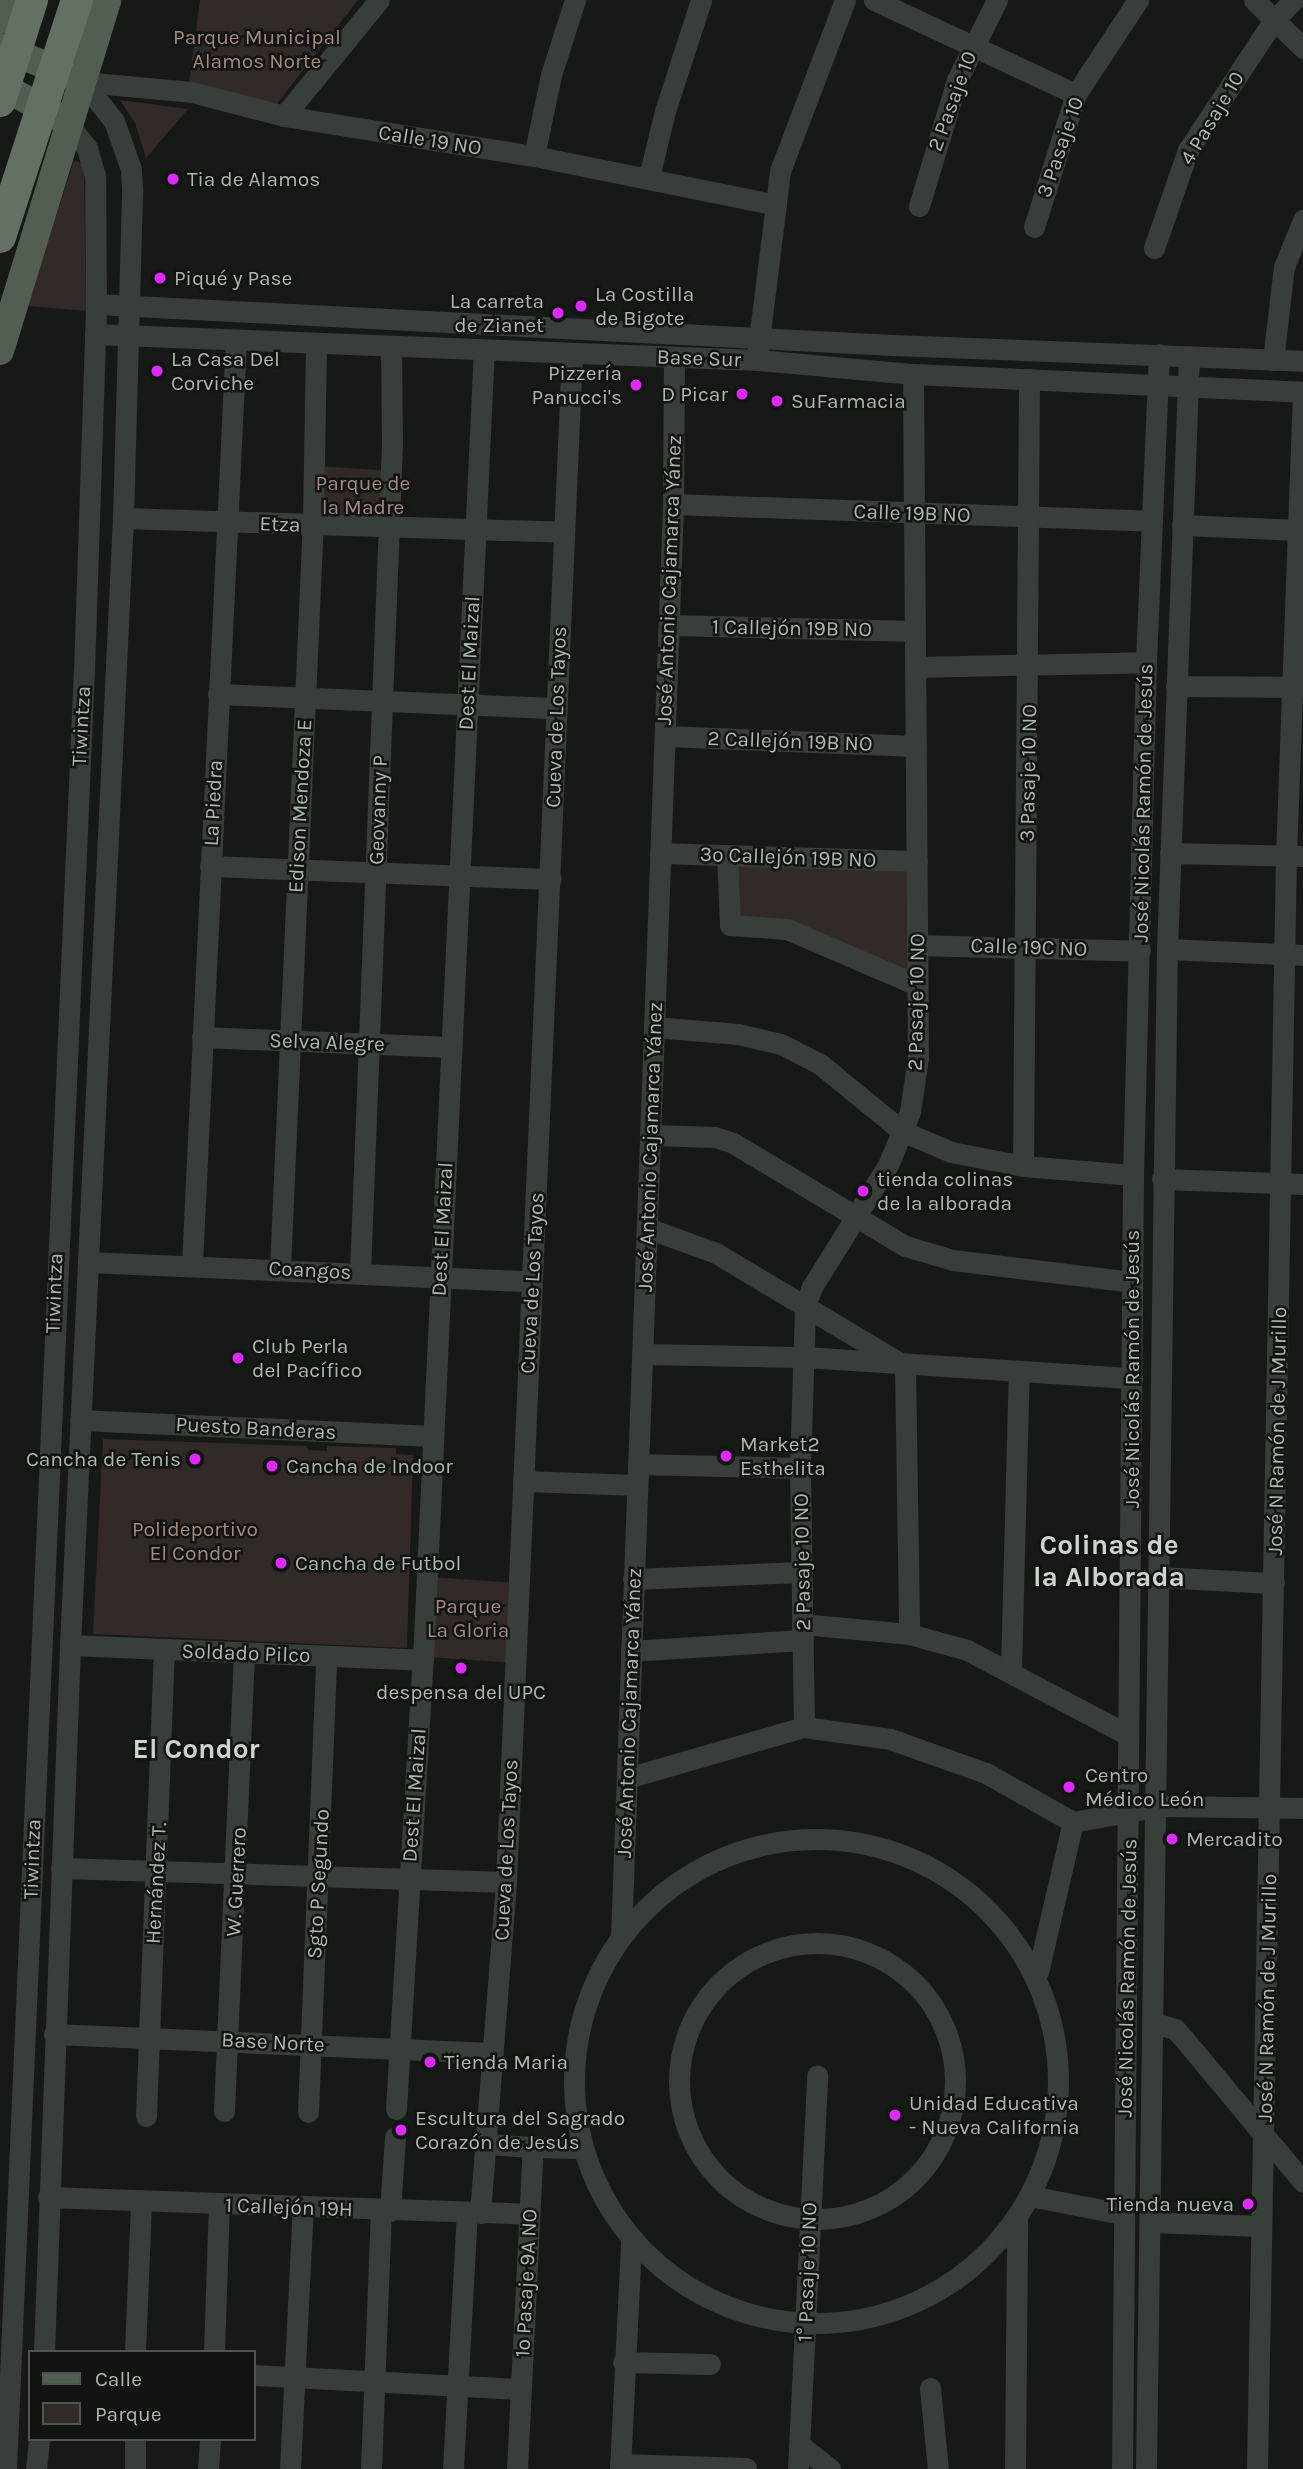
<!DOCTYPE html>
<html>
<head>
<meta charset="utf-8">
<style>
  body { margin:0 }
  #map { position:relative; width:1303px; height:2469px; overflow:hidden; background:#171917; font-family:Karla,sans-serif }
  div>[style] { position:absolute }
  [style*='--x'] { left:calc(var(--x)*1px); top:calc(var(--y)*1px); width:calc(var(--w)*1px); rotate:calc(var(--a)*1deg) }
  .green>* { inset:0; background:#322a26; transform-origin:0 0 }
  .minor>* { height:21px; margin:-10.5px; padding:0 10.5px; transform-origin:10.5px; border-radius:10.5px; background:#373f38 }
  .minor>.ring { margin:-10.5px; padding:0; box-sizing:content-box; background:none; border:21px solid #373f38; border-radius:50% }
  .major>* { height:28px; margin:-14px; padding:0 14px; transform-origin:14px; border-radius:14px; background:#535e53 }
  .highway>* { height:32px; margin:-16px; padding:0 16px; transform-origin:16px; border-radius:16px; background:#647063 }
  .dots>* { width:19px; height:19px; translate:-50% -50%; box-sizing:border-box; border:4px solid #121412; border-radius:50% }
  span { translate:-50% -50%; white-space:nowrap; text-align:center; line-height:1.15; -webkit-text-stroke:5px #121412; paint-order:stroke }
  .park-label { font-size:21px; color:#a7887d }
  .street-label { font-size:21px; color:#aabaa8 }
  .poi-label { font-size:21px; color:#aabaa8 }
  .left { translate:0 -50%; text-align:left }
  .right { translate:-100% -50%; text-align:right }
  .district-label { font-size:28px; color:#cad6c9; font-weight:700 }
  .legend { position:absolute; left:28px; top:2350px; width:228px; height:91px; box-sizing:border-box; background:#121412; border:2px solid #4f564e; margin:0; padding:9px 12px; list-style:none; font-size:21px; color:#aabaa8 }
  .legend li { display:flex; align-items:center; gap:14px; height:35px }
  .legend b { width:35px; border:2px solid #4f564e }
</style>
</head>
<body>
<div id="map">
  <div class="green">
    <i style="clip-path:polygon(200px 0,358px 0,276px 105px,189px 83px)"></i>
    <i style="clip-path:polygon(120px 100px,188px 109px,146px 158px,135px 123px)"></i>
    <i style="clip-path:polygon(74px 160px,84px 165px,86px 311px,27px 306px)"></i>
    <i style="left:318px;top:466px;width:73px;height:53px;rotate:4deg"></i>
    <i style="clip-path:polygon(733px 859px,913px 865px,914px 976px,732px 920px)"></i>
    <i style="clip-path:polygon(103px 1439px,307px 1446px,308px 1450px,327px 1451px,327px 1446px,396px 1448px,396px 1454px,413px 1455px,407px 1648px,93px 1634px)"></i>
    <i style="left:431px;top:1577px;width:82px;height:80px;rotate:4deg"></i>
  </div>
  <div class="minor">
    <i style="--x:874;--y:0;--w:223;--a:25"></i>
    <i style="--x:1254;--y:0;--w:69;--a:44.4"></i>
    <i style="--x:83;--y:82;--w:109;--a:5.2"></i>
    <i style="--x:192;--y:92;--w:95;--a:14.6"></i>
    <i style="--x:284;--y:116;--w:253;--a:9.1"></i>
    <i style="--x:534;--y:156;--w:247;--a:11.4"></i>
    <i style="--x:284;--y:116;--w:150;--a:-50.7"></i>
    <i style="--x:534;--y:156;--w:83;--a:-78.1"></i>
    <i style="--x:551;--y:75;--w:79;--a:-72.3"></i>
    <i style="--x:649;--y:177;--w:68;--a:-76.4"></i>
    <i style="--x:665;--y:111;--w:117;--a:-72"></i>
    <i style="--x:919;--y:206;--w:132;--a:-73.2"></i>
    <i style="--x:957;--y:80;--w:89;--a:-63.4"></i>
    <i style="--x:1034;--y:227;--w:139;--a:-72.5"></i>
    <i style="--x:1076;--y:94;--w:113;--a:-56.6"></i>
    <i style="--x:1154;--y:248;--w:104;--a:-70.9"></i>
    <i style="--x:1188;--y:150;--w:156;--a:-56.5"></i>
    <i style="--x:1274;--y:20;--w:28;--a:-46"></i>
    <i style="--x:96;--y:304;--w:798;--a:2.94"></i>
    <i style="--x:893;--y:345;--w:410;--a:2.2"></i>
    <i style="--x:95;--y:334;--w:664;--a:2.25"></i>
    <i style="--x:758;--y:360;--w:156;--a:5.2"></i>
    <i style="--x:913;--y:374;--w:390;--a:2.6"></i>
    <i style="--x:758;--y:348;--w:178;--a:-82.9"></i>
    <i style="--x:780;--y:171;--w:183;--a:-69.2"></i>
    <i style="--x:1273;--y:360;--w:94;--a:-83.3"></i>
    <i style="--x:1284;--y:267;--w:51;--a:-68"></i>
    <i style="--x:673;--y:504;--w:479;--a:2"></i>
    <i style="--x:123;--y:518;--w:440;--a:1.8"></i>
    <i style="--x:1182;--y:525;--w:121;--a:2.4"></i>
    <i style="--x:669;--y:625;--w:246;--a:1.4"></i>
    <i style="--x:915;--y:667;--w:231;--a:-1.2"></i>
    <i style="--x:1176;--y:686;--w:127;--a:0.5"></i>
    <i style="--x:218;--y:694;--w:338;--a:2.4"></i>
    <i style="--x:665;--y:736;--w:251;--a:2.3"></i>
    <i style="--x:660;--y:853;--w:257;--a:1.8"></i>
    <i style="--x:1170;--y:853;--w:133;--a:1.3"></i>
    <i style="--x:727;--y:855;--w:70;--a:87.5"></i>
    <i style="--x:730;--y:925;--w:57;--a:4"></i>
    <i style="--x:787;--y:929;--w:142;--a:23.3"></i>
    <i style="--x:210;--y:866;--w:341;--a:2.2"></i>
    <i style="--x:917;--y:945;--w:223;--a:1.5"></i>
    <i style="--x:1167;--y:949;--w:136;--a:2.5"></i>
    <i style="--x:654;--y:1027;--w:84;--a:4.8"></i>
    <i style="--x:738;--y:1034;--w:44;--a:13.1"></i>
    <i style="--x:781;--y:1044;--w:44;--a:27.1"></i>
    <i style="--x:820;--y:1064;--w:106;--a:39.3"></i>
    <i style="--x:902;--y:1131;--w:53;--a:23.2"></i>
    <i style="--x:951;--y:1152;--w:73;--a:11"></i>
    <i style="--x:1023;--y:1166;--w:110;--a:4.7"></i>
    <i style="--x:202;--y:1037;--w:249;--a:2.3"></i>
    <i style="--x:650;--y:1135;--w:65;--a:1.8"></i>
    <i style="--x:715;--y:1137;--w:19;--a:18"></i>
    <i style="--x:733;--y:1143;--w:200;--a:30.9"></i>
    <i style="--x:905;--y:1246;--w:50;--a:16.3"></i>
    <i style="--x:953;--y:1260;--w:180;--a:7"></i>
    <i style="--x:1023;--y:1166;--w:787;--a:-89.56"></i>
    <i style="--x:1162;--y:1179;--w:141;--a:2"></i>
    <i style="--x:647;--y:1228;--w:73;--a:19.9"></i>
    <i style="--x:716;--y:1253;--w:220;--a:30.9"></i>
    <i style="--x:905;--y:1366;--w:268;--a:89.1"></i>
    <i style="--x:88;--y:1262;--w:444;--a:2.5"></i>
    <i style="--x:192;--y:1265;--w:926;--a:-87.28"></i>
    <i style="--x:280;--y:1269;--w:751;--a:-87.48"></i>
    <i style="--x:313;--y:519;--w:176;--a:-89"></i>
    <i style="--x:360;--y:1273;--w:832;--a:-87.79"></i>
    <i style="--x:392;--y:442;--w:96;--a:-90.6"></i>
    <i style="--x:642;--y:1354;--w:163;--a:1.1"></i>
    <i style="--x:805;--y:1357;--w:328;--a:3.7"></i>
    <i style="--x:80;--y:1420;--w:353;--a:2.6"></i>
    <i style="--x:638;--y:1464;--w:162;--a:1.4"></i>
    <i style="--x:523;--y:1481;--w:114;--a:2"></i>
    <i style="--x:1158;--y:1577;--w:116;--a:3"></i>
    <i style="--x:633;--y:1579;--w:169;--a:-2.4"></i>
    <i style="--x:802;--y:1624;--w:107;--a:5.3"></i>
    <i style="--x:909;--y:1634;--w:60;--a:15.4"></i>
    <i style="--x:967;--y:1650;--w:182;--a:27.8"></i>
    <i style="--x:70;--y:1645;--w:353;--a:2.4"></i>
    <i style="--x:631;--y:1651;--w:172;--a:-3.7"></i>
    <i style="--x:1011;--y:1669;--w:298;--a:-88.5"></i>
    <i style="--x:804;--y:1727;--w:259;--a:-90.9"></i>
    <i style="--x:800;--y:1468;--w:162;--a:-88.2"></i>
    <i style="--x:805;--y:1306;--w:20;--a:-70"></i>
    <i style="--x:812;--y:1287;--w:144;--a:-58.1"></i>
    <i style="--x:888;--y:1165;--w:57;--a:-67.5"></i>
    <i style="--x:910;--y:1112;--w:55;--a:-81.6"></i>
    <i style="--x:918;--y:1058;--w:684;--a:-90.42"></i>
    <i style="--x:627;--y:1778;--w:184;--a:-16.1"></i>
    <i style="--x:804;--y:1727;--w:87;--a:7.9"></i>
    <i style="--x:890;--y:1739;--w:102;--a:19.5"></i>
    <i style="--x:986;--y:1773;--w:100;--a:29.4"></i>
    <i style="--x:1073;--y:1822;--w:87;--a:-10.5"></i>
    <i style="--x:1159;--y:1806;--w:144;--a:0.8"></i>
    <i class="ring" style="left:574px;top:1839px;width:463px;height:463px"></i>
    <i style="--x:61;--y:1868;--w:445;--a:1.8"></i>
    <i style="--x:621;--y:1937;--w:1434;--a:-87.92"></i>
    <i style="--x:673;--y:504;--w:147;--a:-89.6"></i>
    <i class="ring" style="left:679px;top:1943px;width:255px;height:255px"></i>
    <i style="--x:1038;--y:1972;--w:154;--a:-76.9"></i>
    <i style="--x:1153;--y:2023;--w:23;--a:15"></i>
    <i style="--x:1175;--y:2029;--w:13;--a:48"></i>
    <i style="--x:1184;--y:2039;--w:186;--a:50.2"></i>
    <i style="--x:54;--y:2034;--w:438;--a:2.5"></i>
    <i style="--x:396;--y:2109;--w:450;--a:-86.6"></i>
    <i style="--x:423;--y:1660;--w:1312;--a:-87.34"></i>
    <i style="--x:224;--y:2111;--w:458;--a:-87.5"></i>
    <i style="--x:308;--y:2112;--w:456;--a:-87.7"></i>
    <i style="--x:146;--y:2116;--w:467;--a:-87.8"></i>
    <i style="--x:485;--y:2144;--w:48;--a:3.6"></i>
    <i style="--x:1030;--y:2196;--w:95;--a:11"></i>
    <i style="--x:48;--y:2197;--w:482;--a:2"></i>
    <i style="--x:390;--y:2211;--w:74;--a:-86.1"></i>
    <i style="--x:480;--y:2213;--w:332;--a:-85.5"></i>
    <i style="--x:506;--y:1882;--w:1530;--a:-87.53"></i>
    <i style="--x:1150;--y:2222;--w:111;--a:2.1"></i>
    <i style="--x:44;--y:2352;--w:707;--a:-87.89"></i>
    <i style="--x:70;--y:1645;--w:1128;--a:-87.31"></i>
    <i style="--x:123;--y:518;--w:329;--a:-88.4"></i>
    <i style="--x:132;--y:189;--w:20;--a:-93"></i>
    <i style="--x:131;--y:169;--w:51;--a:-109.5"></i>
    <i style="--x:114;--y:121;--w:50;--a:-128.5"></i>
    <i style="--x:135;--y:2352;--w:152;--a:-87.7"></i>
    <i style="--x:214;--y:2352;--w:148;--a:-88.1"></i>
    <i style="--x:623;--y:2362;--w:87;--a:1.3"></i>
    <i style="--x:254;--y:2375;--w:267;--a:3"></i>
    <i style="--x:930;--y:2388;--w:81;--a:84.4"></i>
    <i style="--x:135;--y:2439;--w:30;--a:90"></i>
    <i style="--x:801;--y:2446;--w:37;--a:38"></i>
    <i style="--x:620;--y:2464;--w:126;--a:1.8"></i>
    <i style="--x:6;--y:2469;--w:1800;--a:-87.52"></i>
    <i style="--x:84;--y:671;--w:367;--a:-88.1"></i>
    <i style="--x:96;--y:304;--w:128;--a:-90.4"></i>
    <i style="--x:95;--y:176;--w:29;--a:-106"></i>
    <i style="--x:87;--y:148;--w:31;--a:-128"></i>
    <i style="--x:36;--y:2469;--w:30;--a:-84"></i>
    <i style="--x:208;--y:2469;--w:30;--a:-86"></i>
    <i style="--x:290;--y:2469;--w:262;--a:-87.2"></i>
    <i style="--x:371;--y:2469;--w:258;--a:-87.8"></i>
    <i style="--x:453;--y:2469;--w:256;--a:-86.9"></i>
    <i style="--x:517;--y:2469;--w:322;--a:-87.2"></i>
    <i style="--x:533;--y:2147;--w:49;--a:1.2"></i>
    <i style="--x:620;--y:2469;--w:229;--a:-87.2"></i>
    <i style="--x:798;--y:2469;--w:394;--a:-87.2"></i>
    <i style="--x:1015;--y:2469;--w:246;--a:-89.5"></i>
    <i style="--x:1122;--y:2469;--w:1294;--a:-89.51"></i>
    <i style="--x:1133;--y:1175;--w:513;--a:-88.55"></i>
    <i style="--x:1146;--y:662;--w:308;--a:-87.6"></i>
    <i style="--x:1146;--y:2469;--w:1520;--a:-89.21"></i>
    <i style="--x:1167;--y:949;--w:593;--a:-87.88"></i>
    <i style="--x:1257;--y:2469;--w:1613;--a:-88.97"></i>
    <i style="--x:1286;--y:856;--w:462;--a:-87.9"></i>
  </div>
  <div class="major">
    <i style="--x:0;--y:20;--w:21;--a:-76"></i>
    <i style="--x:0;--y:47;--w:81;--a:21.8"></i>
    <i style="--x:0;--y:85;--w:68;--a:28.8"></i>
    <i style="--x:0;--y:351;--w:367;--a:-73"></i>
  </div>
  <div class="highway">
    <i style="--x:0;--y:101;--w:106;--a:-72.4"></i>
    <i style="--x:0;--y:237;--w:249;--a:-72"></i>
  </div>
  <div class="dots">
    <i style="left:173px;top:179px;background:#e029ff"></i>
    <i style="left:160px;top:278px;background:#e029ff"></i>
    <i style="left:581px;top:306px;background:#e029ff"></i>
    <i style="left:558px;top:313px;background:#e029ff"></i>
    <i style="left:157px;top:371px;background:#e029ff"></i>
    <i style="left:636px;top:385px;background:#e029ff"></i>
    <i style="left:742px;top:394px;background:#e029ff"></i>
    <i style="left:777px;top:401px;background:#e029ff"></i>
    <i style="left:863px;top:1191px;background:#e029ff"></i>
    <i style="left:238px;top:1358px;background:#e029ff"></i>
    <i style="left:726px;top:1456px;background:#e029ff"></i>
    <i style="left:195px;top:1459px;background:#e029ff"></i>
    <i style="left:272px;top:1466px;background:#e029ff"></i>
    <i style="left:281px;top:1563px;background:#e029ff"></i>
    <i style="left:461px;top:1668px;background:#e029ff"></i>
    <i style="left:1069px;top:1787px;background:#e029ff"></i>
    <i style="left:1172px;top:1839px;background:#e029ff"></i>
    <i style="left:430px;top:2062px;background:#e029ff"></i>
    <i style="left:895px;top:2115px;background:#e029ff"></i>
    <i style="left:401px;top:2130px;background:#e029ff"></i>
    <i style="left:1248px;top:2204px;background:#e029ff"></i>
  </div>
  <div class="park-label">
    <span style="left:257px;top:49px">Parque Municipal<br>Alamos Norte</span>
    <span style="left:363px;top:495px">Parque de<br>la Madre</span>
    <span style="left:195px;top:1541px">Polideportivo<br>El Condor</span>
    <span style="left:468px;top:1618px">Parque<br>La Gloria</span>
  </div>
  <div class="street-label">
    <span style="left:952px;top:101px;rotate:-70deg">2 Pasaje 10</span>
    <span style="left:1212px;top:118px;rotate:-59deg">4 Pasaje 10</span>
    <span style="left:430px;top:140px;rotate:9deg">Calle 19 NO</span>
    <span style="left:1060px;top:147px;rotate:-71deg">3 Pasaje 10</span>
    <span style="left:699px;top:358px;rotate:2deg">Base Sur</span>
    <span style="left:912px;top:513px;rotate:2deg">Calle 19B NO</span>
    <span style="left:280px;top:524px;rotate:2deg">Etza</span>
    <span style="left:669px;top:580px;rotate:-88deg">José Antonio Cajamarca Yánez</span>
    <span style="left:792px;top:628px;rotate:1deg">1 Callejón 19B NO</span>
    <span style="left:469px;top:663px;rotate:-87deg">Dest El Maizal</span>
    <span style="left:556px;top:717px;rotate:-88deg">Cueva de Los Tayos</span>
    <span style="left:81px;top:726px;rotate:-87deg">Tiwintza</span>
    <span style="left:790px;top:741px;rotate:2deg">2 Callejón 19B NO</span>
    <span style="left:1028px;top:773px;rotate:-89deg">3 Pasaje 10 NO</span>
    <span style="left:213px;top:803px;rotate:-87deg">La Piedra</span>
    <span style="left:1143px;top:803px;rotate:-89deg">José Nicolás Ramón de Jesús</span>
    <span style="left:300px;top:806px;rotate:-87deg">Edison Mendoza E</span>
    <span style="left:378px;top:810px;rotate:-88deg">Geovanny P</span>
    <span style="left:788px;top:857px;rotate:2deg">3º Callejón 19B NO</span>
    <span style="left:1029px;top:947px;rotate:2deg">Calle 19C NO</span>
    <span style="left:916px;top:1002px;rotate:-89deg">2 Pasaje 10 NO</span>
    <span style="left:327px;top:1042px;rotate:2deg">Selva Alegre</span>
    <span style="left:650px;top:1147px;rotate:-88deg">José Antonio Cajamarca Yánez</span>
    <span style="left:442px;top:1229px;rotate:-87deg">Dest El Maizal</span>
    <span style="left:310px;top:1270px;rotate:3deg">Coangos</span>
    <span style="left:532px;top:1283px;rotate:-87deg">Cueva de Los Tayos</span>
    <span style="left:54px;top:1293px;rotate:-88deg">Tiwintza</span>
    <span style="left:1132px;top:1369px;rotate:-90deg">José Nicolás Ramón de Jesús</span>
    <span style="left:256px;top:1428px;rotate:3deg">Puesto Banderas</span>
    <span style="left:1277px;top:1431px;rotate:-89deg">José N Ramón de J Murillo</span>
    <span style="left:802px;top:1562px;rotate:-91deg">2 Pasaje 10 NO</span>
    <span style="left:246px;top:1653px;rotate:2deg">Soldado Pilco</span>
    <span style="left:629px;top:1713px;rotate:-88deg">José Antonio Cajamarca Yánez</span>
    <span style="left:414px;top:1795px;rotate:-86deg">Dest El Maizal</span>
    <span style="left:506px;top:1850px;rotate:-87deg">Cueva de Los Tayos</span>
    <span style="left:32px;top:1859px;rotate:-88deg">Tiwintza</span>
    <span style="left:236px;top:1882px;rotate:-87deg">W. Guerrero</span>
    <span style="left:156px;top:1883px;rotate:-87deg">Hernández T.</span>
    <span style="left:318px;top:1884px;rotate:-87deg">Sgto P Segundo</span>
    <span style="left:1127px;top:1978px;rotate:-89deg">José Nicolás Ramón de Jesús</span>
    <span style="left:1267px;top:1998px;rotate:-89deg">José N Ramón de J Murillo</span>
    <span style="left:273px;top:2042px;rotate:3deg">Base Norte</span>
    <span style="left:289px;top:2207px;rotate:2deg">1 Callejón 19H</span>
    <span style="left:807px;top:2272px;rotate:-88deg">1° Pasaje 10 NO</span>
    <span style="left:526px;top:2283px;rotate:-87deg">1º Pasaje 9A NO</span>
  </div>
  <div class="poi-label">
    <span class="left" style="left:187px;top:179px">Tia de Alamos</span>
    <span class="left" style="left:174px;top:278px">Piqué y Pase</span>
    <span class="left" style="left:595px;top:306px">La Costilla<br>de Bigote</span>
    <span class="right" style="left:544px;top:313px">La carreta<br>de Zianet</span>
    <span class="left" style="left:171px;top:371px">La Casa Del<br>Corviche</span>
    <span class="right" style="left:622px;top:385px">Pizzería<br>Panucci's</span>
    <span class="right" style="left:728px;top:394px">D Picar</span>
    <span class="left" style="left:791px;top:401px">SuFarmacia</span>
    <span class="left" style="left:877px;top:1191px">tienda colinas<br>de la alborada</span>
    <span class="left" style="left:252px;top:1358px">Club Perla<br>del Pacífico</span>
    <span class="left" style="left:740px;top:1456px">Market2<br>Esthelita</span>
    <span class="right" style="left:181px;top:1459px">Cancha de Tenis</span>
    <span class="left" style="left:286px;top:1466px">Cancha de Indoor</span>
    <span class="left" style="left:295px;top:1563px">Cancha de Futbol</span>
    <span style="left:461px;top:1692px">despensa del UPC</span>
    <span class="left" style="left:1085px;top:1787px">Centro<br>Médico León</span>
    <span class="left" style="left:1186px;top:1839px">Mercadito</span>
    <span class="left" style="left:444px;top:2062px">Tienda Maria</span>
    <span class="left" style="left:909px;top:2115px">Unidad Educativa<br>- Nueva California</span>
    <span class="left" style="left:415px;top:2130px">Escultura del Sagrado<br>Corazón de Jesús</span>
    <span class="right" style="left:1234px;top:2204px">Tienda nueva</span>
  </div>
  <div class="district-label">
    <span style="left:1109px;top:1561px">Colinas de<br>la Alborada</span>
    <span style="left:196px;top:1749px">El Condor</span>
  </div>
  <ul class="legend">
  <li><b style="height:9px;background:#535e53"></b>Calle</li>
  <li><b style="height:19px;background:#322a26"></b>Parque</li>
  </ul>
</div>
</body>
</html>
